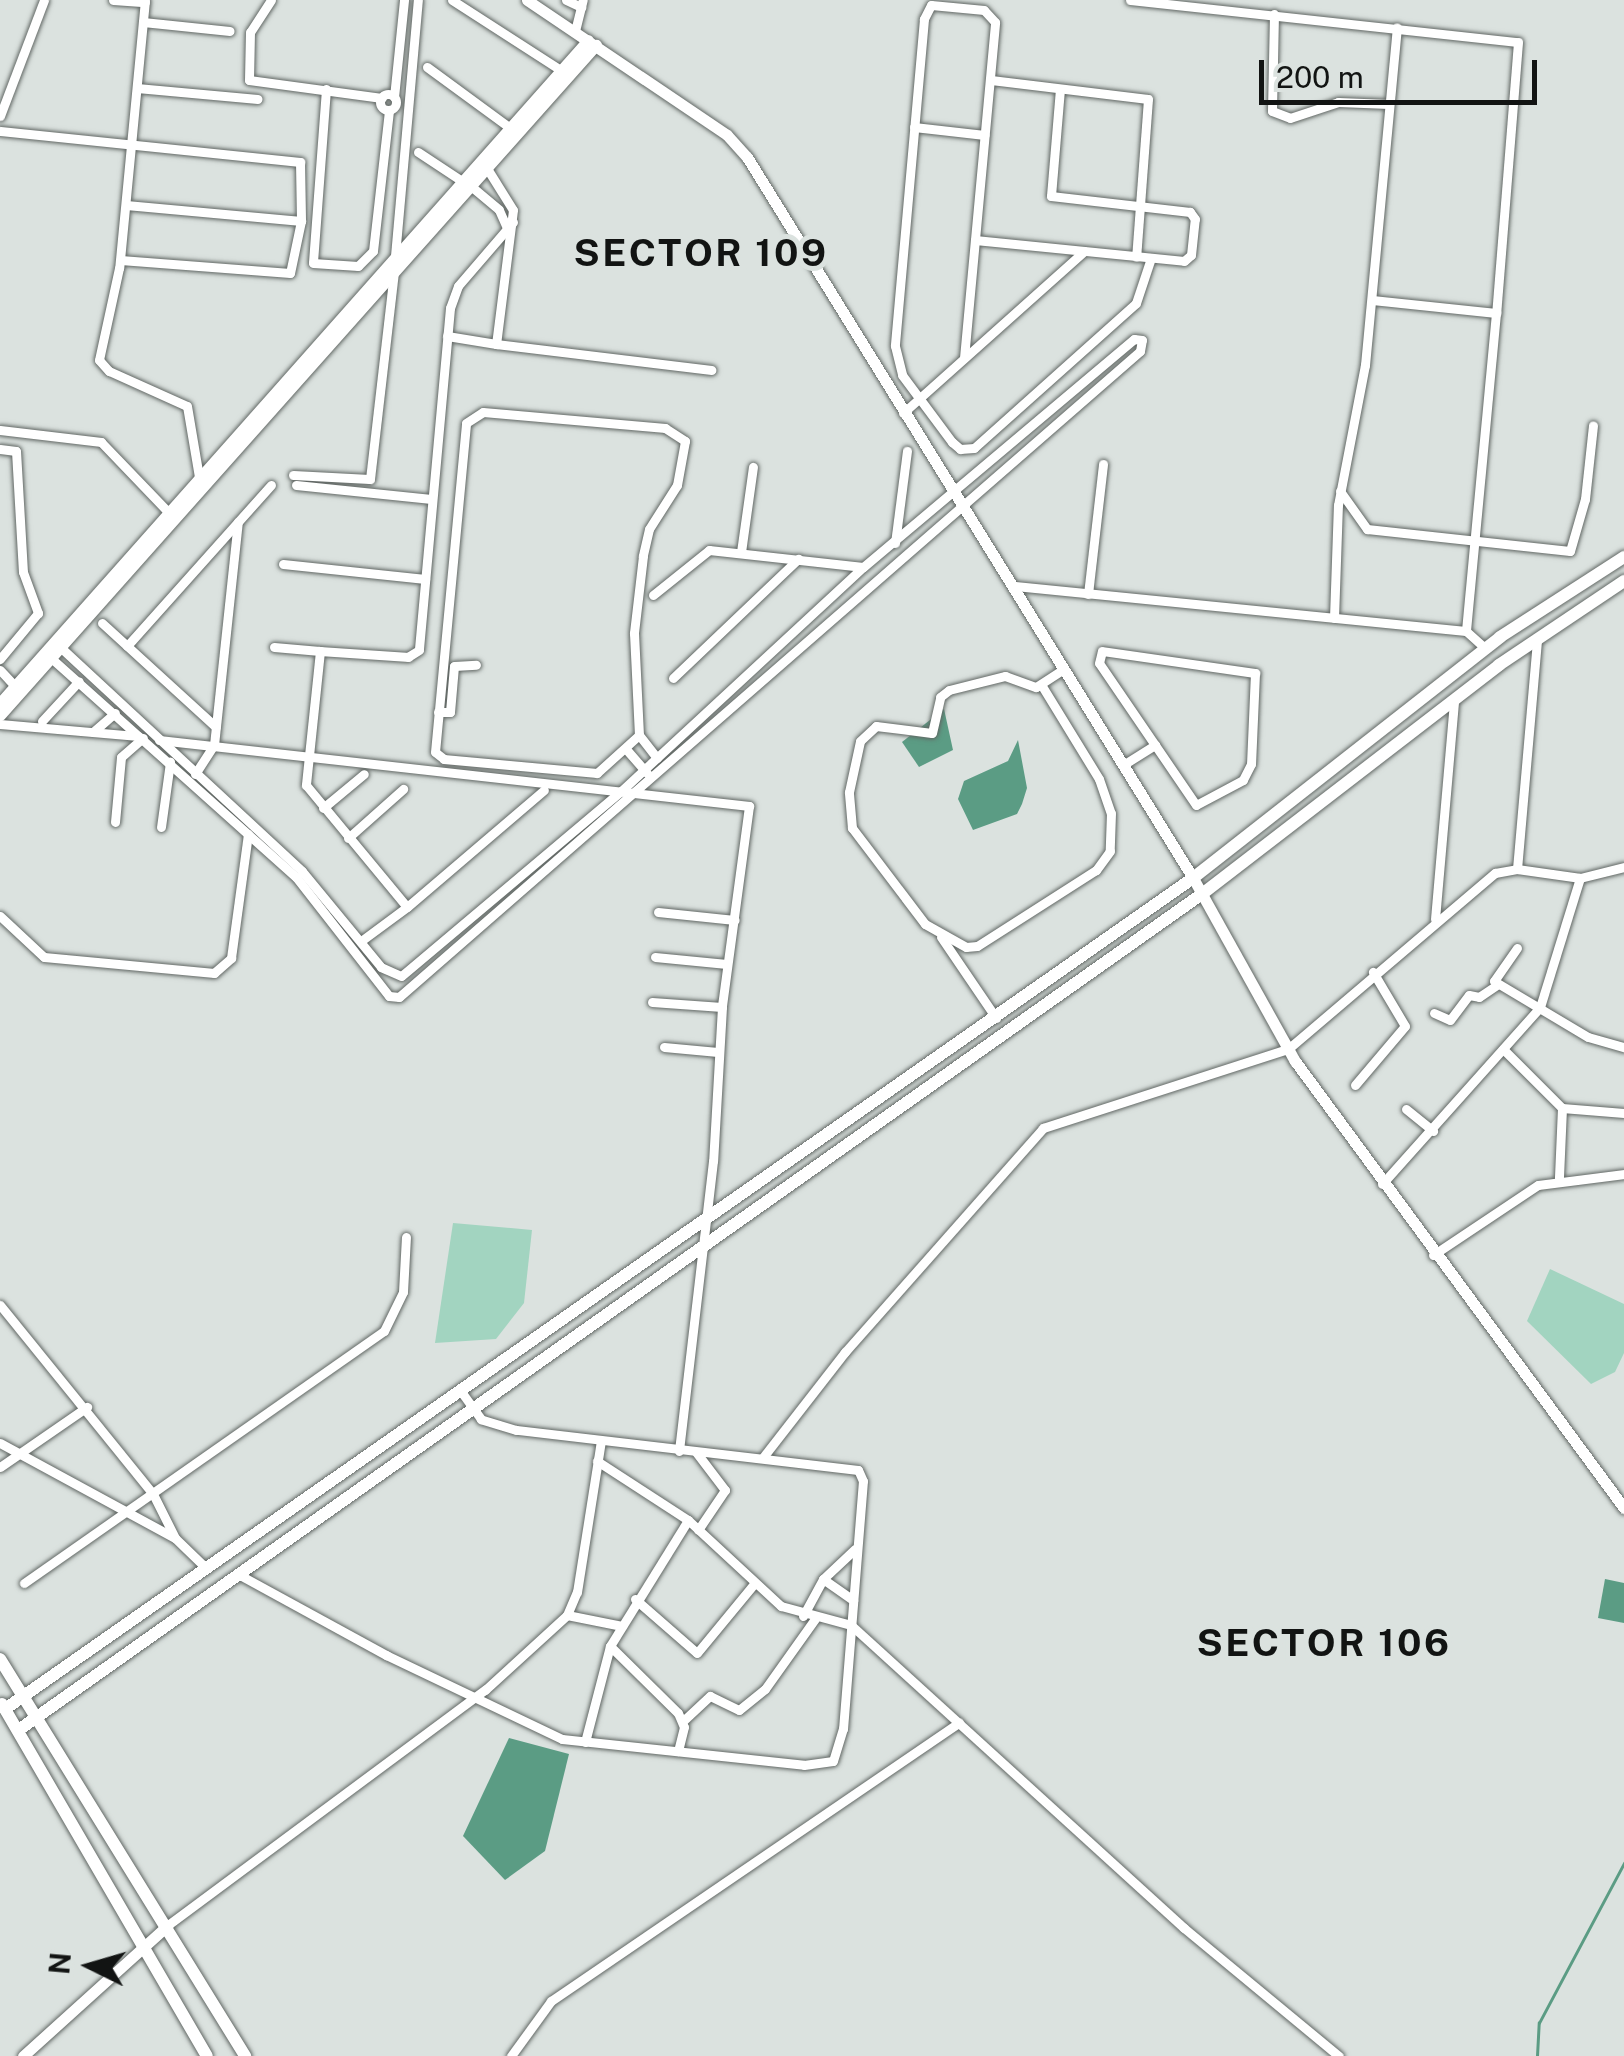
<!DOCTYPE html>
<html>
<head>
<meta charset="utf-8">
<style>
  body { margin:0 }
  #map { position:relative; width:1624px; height:2056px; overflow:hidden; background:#dbe2df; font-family:"Public Sans",sans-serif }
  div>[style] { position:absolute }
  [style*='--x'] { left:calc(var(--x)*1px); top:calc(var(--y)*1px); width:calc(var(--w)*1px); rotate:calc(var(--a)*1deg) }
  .green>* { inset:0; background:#a2d4c0 }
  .water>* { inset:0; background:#5b9c84 }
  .stream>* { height:2.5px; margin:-1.25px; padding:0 1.25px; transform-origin:1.25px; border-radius:1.25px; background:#5b9c84 }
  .roads { filter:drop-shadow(0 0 2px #616764) drop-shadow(0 0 2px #616764) }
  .minor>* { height:9px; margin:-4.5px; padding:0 4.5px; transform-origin:4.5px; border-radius:4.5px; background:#fff }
  .minor>.ring { margin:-4.5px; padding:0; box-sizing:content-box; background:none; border:9px solid #fff; border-radius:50% }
  .tertiary>* { height:11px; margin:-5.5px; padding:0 5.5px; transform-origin:5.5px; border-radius:5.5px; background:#fff }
  .secondary>* { height:12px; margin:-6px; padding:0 6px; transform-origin:6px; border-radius:6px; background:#fff }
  span { translate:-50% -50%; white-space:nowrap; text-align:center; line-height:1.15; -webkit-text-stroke:10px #dbe2df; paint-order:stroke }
  .district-label { font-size:38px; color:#121413; font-weight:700; letter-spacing:2.5px }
  .north { position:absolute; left:40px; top:1916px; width:100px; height:100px; -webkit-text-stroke:8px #dbe2df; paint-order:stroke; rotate:275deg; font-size:28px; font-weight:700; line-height:40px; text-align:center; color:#121413 }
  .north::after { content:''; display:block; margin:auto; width:35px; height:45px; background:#121413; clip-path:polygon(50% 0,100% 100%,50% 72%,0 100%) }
  .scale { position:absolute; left:1259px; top:60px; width:278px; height:45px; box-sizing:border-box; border:5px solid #121413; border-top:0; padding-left:12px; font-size:30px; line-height:35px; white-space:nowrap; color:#121413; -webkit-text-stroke:8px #dbe2df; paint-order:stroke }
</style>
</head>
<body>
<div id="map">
  <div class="green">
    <i style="clip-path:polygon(453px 1223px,532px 1230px,524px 1303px,496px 1339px,435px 1343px)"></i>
    <i style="clip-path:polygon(1550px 1269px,1624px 1304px,1624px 1353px,1615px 1372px,1591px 1384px,1527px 1321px)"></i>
  </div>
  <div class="water">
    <i style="clip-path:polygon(944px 709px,953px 750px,919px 767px,902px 742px)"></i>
    <i style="clip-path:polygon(1018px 740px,1027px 788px,1022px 804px,1017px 814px,973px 830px,958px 799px,964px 781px,1008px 761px)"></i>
    <i style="clip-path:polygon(1605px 1579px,1624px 1583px,1624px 1623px,1598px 1618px)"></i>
    <i style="clip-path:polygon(509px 1738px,569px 1754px,545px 1851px,505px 1880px,463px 1836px)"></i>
  </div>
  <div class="stream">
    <i style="--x:1537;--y:2056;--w:33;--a:-87"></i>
    <i style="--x:1539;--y:2023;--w:181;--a:-62"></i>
  </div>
  <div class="roads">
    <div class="minor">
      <i style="--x:113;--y:0;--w:32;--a:4"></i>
      <i style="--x:145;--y:0;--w:269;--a:95.5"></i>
      <i style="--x:119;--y:268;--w:94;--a:102.3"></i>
      <i style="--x:99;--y:360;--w:15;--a:48"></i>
      <i style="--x:109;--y:371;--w:85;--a:24.2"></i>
      <i style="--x:187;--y:406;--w:72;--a:80.4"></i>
      <i style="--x:271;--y:0;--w:38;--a:123"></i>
      <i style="--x:250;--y:32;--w:48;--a:91.2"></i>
      <i style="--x:249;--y:80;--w:134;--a:7.7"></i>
      <i style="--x:452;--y:0;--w:131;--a:32.8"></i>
      <i style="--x:566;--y:0;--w:17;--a:25"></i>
      <i style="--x:1130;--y:0;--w:390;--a:6.2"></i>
      <i style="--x:1518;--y:42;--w:272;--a:94.6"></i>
      <i style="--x:1274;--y:14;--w:97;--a:91.2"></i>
      <i style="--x:1272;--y:111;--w:19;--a:21"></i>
      <i style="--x:1290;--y:118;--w:51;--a:-18.4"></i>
      <i style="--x:1338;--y:102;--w:51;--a:2.2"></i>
      <i style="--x:143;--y:22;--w:87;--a:5.9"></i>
      <i style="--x:575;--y:31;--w:32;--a:-76"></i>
      <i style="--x:427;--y:67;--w:103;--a:36.3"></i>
      <i style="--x:991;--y:80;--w:158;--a:6.9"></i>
      <i style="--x:1148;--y:99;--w:158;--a:94.3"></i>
      <i style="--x:137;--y:88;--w:121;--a:5.2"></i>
      <i style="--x:326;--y:89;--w:174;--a:94.3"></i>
      <i style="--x:313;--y:263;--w:45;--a:3.8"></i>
      <i style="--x:358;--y:266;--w:21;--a:-45"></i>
      <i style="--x:373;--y:251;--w:142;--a:-83.5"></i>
      <i class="ring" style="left:380px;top:94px;width:7px;height:7px"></i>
      <i style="--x:394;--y:97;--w:98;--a:-84.1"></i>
      <i style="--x:0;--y:116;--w:124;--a:-69.2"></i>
      <i style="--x:914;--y:127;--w:71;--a:6.4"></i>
      <i style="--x:0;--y:131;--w:302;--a:5.9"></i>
      <i style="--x:300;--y:162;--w:59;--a:89"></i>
      <i style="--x:301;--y:221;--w:53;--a:101.9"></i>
      <i style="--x:290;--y:273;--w:170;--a:-175.6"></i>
      <i style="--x:418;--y:152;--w:53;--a:33.4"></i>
      <i style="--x:488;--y:170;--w:47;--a:58"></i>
      <i style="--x:513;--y:210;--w:135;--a:97.2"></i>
      <i style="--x:496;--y:344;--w:217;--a:6.9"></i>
      <i style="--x:472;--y:187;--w:35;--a:40"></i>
      <i style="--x:499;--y:210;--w:20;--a:66"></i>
      <i style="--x:126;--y:205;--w:176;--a:5.2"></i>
      <i style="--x:513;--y:222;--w:84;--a:130.7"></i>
      <i style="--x:458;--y:286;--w:23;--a:110"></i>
      <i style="--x:450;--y:308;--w:343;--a:95.2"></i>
      <i style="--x:419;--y:650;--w:13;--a:148"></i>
      <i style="--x:408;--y:657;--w:88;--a:-176.1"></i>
      <i style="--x:320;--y:651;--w:135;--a:96"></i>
      <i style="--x:306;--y:785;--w:158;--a:50.4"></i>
      <i style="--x:407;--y:907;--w:180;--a:-40.5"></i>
      <i style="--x:975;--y:240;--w:210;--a:5.7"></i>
      <i style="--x:1184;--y:261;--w:9;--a:-41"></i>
      <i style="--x:1191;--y:255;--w:36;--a:-84"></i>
      <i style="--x:1195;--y:219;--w:9;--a:-126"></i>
      <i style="--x:1190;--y:212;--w:140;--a:-173.4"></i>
      <i style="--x:1051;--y:196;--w:107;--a:-85.2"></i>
      <i style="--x:395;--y:256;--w:257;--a:-84.9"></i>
      <i style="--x:1372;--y:300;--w:125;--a:6"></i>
      <i style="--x:1496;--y:313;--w:319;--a:95.4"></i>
      <i style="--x:447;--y:336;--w:50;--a:9.3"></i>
      <i style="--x:964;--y:358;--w:337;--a:-84.7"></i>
      <i style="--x:995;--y:22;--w:16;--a:-133"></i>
      <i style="--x:984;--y:10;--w:53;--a:-174.6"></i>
      <i style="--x:931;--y:5;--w:16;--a:117"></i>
      <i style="--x:924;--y:19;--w:328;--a:95.1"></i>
      <i style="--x:895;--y:346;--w:30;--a:76"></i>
      <i style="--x:902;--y:375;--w:84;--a:53.3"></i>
      <i style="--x:952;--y:442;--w:11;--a:41"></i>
      <i style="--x:960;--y:449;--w:14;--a:-4"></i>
      <i style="--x:974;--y:448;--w:217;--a:-41.8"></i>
      <i style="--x:1136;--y:303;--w:47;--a:-71.6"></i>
      <i style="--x:483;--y:412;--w:183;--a:5"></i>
      <i style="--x:665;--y:428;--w:24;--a:33"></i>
      <i style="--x:685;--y:441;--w:45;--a:100.3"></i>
      <i style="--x:677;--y:485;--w:52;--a:122.5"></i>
      <i style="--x:649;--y:529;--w:28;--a:103"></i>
      <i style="--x:643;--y:556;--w:78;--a:96.7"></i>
      <i style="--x:634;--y:633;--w:102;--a:87.2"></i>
      <i style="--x:639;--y:735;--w:57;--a:137.9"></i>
      <i style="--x:597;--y:773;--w:154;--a:-174.8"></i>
      <i style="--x:444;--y:759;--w:11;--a:-142"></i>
      <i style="--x:435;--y:752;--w:330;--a:-84.6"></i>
      <i style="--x:466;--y:423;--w:20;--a:-33"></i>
      <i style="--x:903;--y:413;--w:243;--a:-41.8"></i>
      <i style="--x:0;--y:430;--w:102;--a:6.8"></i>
      <i style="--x:101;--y:442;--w:100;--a:46.2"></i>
      <i style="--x:0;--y:449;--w:16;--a:7"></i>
      <i style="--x:16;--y:451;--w:121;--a:86.7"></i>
      <i style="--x:23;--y:572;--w:44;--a:69.9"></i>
      <i style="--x:38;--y:613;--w:60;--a:129.6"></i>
      <i style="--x:293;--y:475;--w:77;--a:3"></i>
      <i style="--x:370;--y:479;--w:208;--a:-83.4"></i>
      <i style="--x:296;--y:485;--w:136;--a:5.9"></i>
      <i style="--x:1340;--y:491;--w:47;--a:54.6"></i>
      <i style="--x:1367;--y:529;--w:204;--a:6.2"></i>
      <i style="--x:1570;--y:551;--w:54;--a:-73.9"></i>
      <i style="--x:1585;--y:499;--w:74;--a:-83.8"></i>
      <i style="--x:895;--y:543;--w:93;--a:-82.6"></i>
      <i style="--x:741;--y:552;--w:86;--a:-82"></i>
      <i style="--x:283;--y:564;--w:143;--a:6"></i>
      <i style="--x:1015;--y:586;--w:453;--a:5.7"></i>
      <i style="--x:1466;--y:631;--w:25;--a:42"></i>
      <i style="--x:1088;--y:594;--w:131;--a:-83.4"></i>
      <i style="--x:653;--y:595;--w:72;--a:-38.8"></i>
      <i style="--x:709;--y:550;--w:155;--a:6.3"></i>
      <i style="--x:1334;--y:618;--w:113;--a:-88"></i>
      <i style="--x:1338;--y:505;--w:143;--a:-79.1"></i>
      <i style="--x:1365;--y:365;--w:339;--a:-84.6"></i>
      <i style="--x:102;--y:623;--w:154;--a:42.4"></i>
      <i style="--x:127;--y:646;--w:216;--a:-48.2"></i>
      <i style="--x:274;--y:647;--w:46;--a:5"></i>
      <i style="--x:51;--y:658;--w:329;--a:41.8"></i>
      <i style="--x:296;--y:877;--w:151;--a:52"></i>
      <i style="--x:389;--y:996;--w:10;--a:6"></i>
      <i style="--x:399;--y:997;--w:983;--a:-41.08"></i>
      <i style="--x:1140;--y:351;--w:11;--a:-80"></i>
      <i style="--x:1142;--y:340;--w:8;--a:-173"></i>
      <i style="--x:1134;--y:339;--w:354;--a:139.9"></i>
      <i style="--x:863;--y:567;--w:330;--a:137.2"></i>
      <i style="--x:621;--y:791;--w:287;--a:139.9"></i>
      <i style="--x:401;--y:976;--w:22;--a:-156"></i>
      <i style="--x:381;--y:967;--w:124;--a:-129.5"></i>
      <i style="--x:302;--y:871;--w:328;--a:-137.2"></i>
      <i style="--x:0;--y:670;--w:23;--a:47"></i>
      <i style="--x:673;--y:678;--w:173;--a:-43.6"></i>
      <i style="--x:1042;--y:686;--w:109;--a:58.5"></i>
      <i style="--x:1099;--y:779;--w:36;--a:71"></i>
      <i style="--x:1111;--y:813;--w:38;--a:92"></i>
      <i style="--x:1110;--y:851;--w:24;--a:126"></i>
      <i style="--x:1096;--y:870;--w:141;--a:147.4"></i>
      <i style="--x:977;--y:946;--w:11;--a:175"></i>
      <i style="--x:966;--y:947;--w:47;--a:-150.7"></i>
      <i style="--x:925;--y:924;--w:121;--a:-127.2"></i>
      <i style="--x:852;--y:828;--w:36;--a:-95"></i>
      <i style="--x:849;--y:792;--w:52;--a:-77.8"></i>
      <i style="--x:860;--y:741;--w:22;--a:-43"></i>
      <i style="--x:876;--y:726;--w:56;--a:7.1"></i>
      <i style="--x:932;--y:733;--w:37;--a:-77"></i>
      <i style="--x:940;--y:697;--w:11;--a:-38"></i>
      <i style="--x:949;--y:690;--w:58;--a:-14"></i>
      <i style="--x:1005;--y:676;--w:33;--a:20"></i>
      <i style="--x:1036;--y:687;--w:33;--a:-33"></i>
      <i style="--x:438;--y:712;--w:12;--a:0"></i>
      <i style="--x:450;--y:712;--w:46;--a:-85"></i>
      <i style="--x:454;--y:666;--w:22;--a:-3"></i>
      <i style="--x:42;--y:721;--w:54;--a:-47.2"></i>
      <i style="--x:0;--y:724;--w:139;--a:5"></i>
      <i style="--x:93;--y:732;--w:29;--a:-41"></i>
      <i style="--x:639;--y:735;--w:29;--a:52"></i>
      <i style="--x:159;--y:740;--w:594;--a:6.38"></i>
      <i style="--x:749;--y:806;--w:203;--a:97.7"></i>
      <i style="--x:722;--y:1007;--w:154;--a:93.3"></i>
      <i style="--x:713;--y:1161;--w:292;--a:96.7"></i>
      <i style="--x:626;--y:749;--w:32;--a:49"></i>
      <i style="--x:1123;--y:765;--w:38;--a:-32"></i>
      <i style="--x:1155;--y:745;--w:99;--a:-124.3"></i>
      <i style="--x:1099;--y:663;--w:12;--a:-76"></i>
      <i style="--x:1102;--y:651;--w:155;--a:8.2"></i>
      <i style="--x:1255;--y:673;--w:91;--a:92.5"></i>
      <i style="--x:1251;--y:764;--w:18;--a:117"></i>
      <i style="--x:1243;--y:780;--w:53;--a:152"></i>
      <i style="--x:1196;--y:805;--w:73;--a:-124.3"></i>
      <i style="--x:195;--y:774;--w:35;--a:-57"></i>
      <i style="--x:214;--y:745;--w:224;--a:-83.9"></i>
      <i style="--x:323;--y:808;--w:53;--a:-39.7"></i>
      <i style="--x:115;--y:822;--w:65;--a:-84.7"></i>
      <i style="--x:121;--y:757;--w:29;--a:-41"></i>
      <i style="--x:161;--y:827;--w:66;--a:-82.1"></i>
      <i style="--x:348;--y:838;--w:74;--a:-41.7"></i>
      <i style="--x:1517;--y:869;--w:230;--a:-85"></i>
      <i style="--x:658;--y:912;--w:77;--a:5.9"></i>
      <i style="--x:0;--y:916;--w:60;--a:43"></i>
      <i style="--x:44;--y:957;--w:171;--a:5.4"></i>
      <i style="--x:214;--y:973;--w:23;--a:-41"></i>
      <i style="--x:231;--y:958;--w:125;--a:-82.2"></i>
      <i style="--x:1435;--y:919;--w:220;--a:-85"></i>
      <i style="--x:941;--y:937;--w:98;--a:55.8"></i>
      <i style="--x:361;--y:941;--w:57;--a:-36.5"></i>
      <i style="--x:1517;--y:948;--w:40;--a:124.9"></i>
      <i style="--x:1494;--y:981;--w:109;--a:30.8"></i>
      <i style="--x:1588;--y:1037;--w:37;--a:16"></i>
      <i style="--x:655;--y:957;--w:72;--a:5.6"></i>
      <i style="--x:652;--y:1002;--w:70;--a:4.1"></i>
      <i style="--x:1434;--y:1013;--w:17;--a:24"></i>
      <i style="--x:1450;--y:1020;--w:31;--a:-53"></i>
      <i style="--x:1469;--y:995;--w:10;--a:11"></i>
      <i style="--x:1479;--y:997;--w:23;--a:-34"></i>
      <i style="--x:664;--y:1047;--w:54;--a:5.3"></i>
      <i style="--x:1503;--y:1049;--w:83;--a:45"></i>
      <i style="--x:1562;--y:1108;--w:70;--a:92.5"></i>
      <i style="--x:1355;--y:1085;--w:77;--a:-49.7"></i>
      <i style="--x:1405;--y:1026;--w:63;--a:-120.7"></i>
      <i style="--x:1562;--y:1108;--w:62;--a:4.6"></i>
      <i style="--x:1406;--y:1109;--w:35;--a:39"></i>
      <i style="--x:1382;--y:1184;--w:237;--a:-48.2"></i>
      <i style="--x:1540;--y:1007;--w:135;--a:-72.8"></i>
      <i style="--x:1433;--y:1255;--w:126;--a:-33.7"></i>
      <i style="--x:1538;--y:1185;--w:87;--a:-7.3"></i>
      <i style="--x:0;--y:1305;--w:243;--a:51"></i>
      <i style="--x:153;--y:1494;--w:49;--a:63.4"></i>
      <i style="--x:0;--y:1443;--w:199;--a:28.5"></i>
      <i style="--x:175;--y:1538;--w:42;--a:44"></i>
      <i style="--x:696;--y:1452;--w:48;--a:52.7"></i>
      <i style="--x:725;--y:1490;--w:48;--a:124"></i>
      <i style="--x:764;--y:1456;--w:132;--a:-52.1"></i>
      <i style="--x:845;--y:1352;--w:299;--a:-48.5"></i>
      <i style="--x:1043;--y:1128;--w:257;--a:-17.9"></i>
      <i style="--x:1288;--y:1049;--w:272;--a:-40.4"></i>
      <i style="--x:1495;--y:873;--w:22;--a:-10"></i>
      <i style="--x:1517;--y:869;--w:64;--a:8.1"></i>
      <i style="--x:1580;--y:878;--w:45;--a:-14"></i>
      <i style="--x:597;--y:1461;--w:108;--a:33"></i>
      <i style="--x:688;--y:1520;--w:127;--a:42.8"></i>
      <i style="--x:781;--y:1606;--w:73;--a:15.2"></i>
      <i style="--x:851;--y:1625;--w:450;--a:42.3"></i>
      <i style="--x:1184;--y:1928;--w:201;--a:39.6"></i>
      <i style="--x:0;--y:1467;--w:106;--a:-34.6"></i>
      <i style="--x:238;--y:1574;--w:169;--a:28.7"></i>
      <i style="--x:386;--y:1655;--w:195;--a:25.5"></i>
      <i style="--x:562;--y:1739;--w:243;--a:6.1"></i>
      <i style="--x:804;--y:1765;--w:29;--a:-8"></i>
      <i style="--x:833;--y:1761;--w:34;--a:-73"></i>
      <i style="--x:843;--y:1729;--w:249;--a:-85.4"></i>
      <i style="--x:863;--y:1481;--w:12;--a:-114"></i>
      <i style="--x:858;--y:1470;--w:344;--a:-173.3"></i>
      <i style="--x:516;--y:1430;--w:37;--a:-163"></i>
      <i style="--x:481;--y:1419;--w:37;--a:-126"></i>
      <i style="--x:823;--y:1579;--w:37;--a:35"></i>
      <i style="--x:24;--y:1583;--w:439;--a:-35"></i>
      <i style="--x:384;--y:1331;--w:43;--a:-64"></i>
      <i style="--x:403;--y:1292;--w:55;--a:-86.9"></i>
      <i style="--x:635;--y:1599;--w:82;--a:41.1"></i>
      <i style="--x:697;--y:1653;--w:88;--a:-50.5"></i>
      <i style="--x:567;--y:1615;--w:56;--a:11.3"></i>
      <i style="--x:803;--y:1616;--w:42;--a:-61.6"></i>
      <i style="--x:823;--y:1579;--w:44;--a:-43.2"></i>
      <i style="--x:610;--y:1646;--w:95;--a:44.6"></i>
      <i style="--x:678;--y:1713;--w:15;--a:67"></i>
      <i style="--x:684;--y:1727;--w:25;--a:104"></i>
      <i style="--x:683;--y:1721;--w:37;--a:-43"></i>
      <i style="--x:710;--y:1696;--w:32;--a:26"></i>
      <i style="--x:739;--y:1710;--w:33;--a:-39"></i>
      <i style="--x:765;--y:1689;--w:86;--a:-54.5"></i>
      <i style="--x:585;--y:1742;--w:99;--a:-75.4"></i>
      <i style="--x:610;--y:1646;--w:148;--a:-58.2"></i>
      <i style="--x:168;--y:1925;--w:395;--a:-36.6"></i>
      <i style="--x:485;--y:1690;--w:111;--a:-42.4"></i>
      <i style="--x:567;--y:1615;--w:25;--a:-67"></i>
      <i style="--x:577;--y:1592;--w:153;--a:-81"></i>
      <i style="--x:511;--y:2056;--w:68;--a:-54"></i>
      <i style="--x:551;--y:2001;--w:494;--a:-34.3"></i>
    </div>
    <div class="tertiary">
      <i style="--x:527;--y:0;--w:241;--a:34"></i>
      <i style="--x:727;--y:135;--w:30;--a:48"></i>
      <i style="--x:747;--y:157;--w:848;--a:58.26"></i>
      <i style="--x:1193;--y:878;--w:210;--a:60.9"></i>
      <i style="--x:1295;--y:1061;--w:555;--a:53.65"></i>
      <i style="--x:0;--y:703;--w:886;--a:-48.43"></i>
      <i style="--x:0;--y:715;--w:897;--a:-48.35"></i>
      <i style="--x:23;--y:2056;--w:195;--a:-42.1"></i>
    </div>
    <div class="secondary">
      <i style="--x:0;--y:1659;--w:467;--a:58.3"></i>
      <i style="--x:2;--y:1704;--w:407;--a:59.8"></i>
      <i style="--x:5;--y:1709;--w:1450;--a:-34.97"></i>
      <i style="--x:1193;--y:878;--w:390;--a:-38.1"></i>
      <i style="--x:1500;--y:637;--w:148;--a:-32.8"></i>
      <i style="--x:20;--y:1729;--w:1447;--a:-35.24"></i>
      <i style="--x:1202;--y:894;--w:375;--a:-37.6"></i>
      <i style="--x:1499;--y:665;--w:151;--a:-33.9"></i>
    </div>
  </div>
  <div class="district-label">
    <span style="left:701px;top:253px">SECTOR 109</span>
    <span style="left:1324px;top:1643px">SECTOR 106</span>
  </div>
  <div class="north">N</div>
  <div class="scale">200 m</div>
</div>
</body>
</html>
